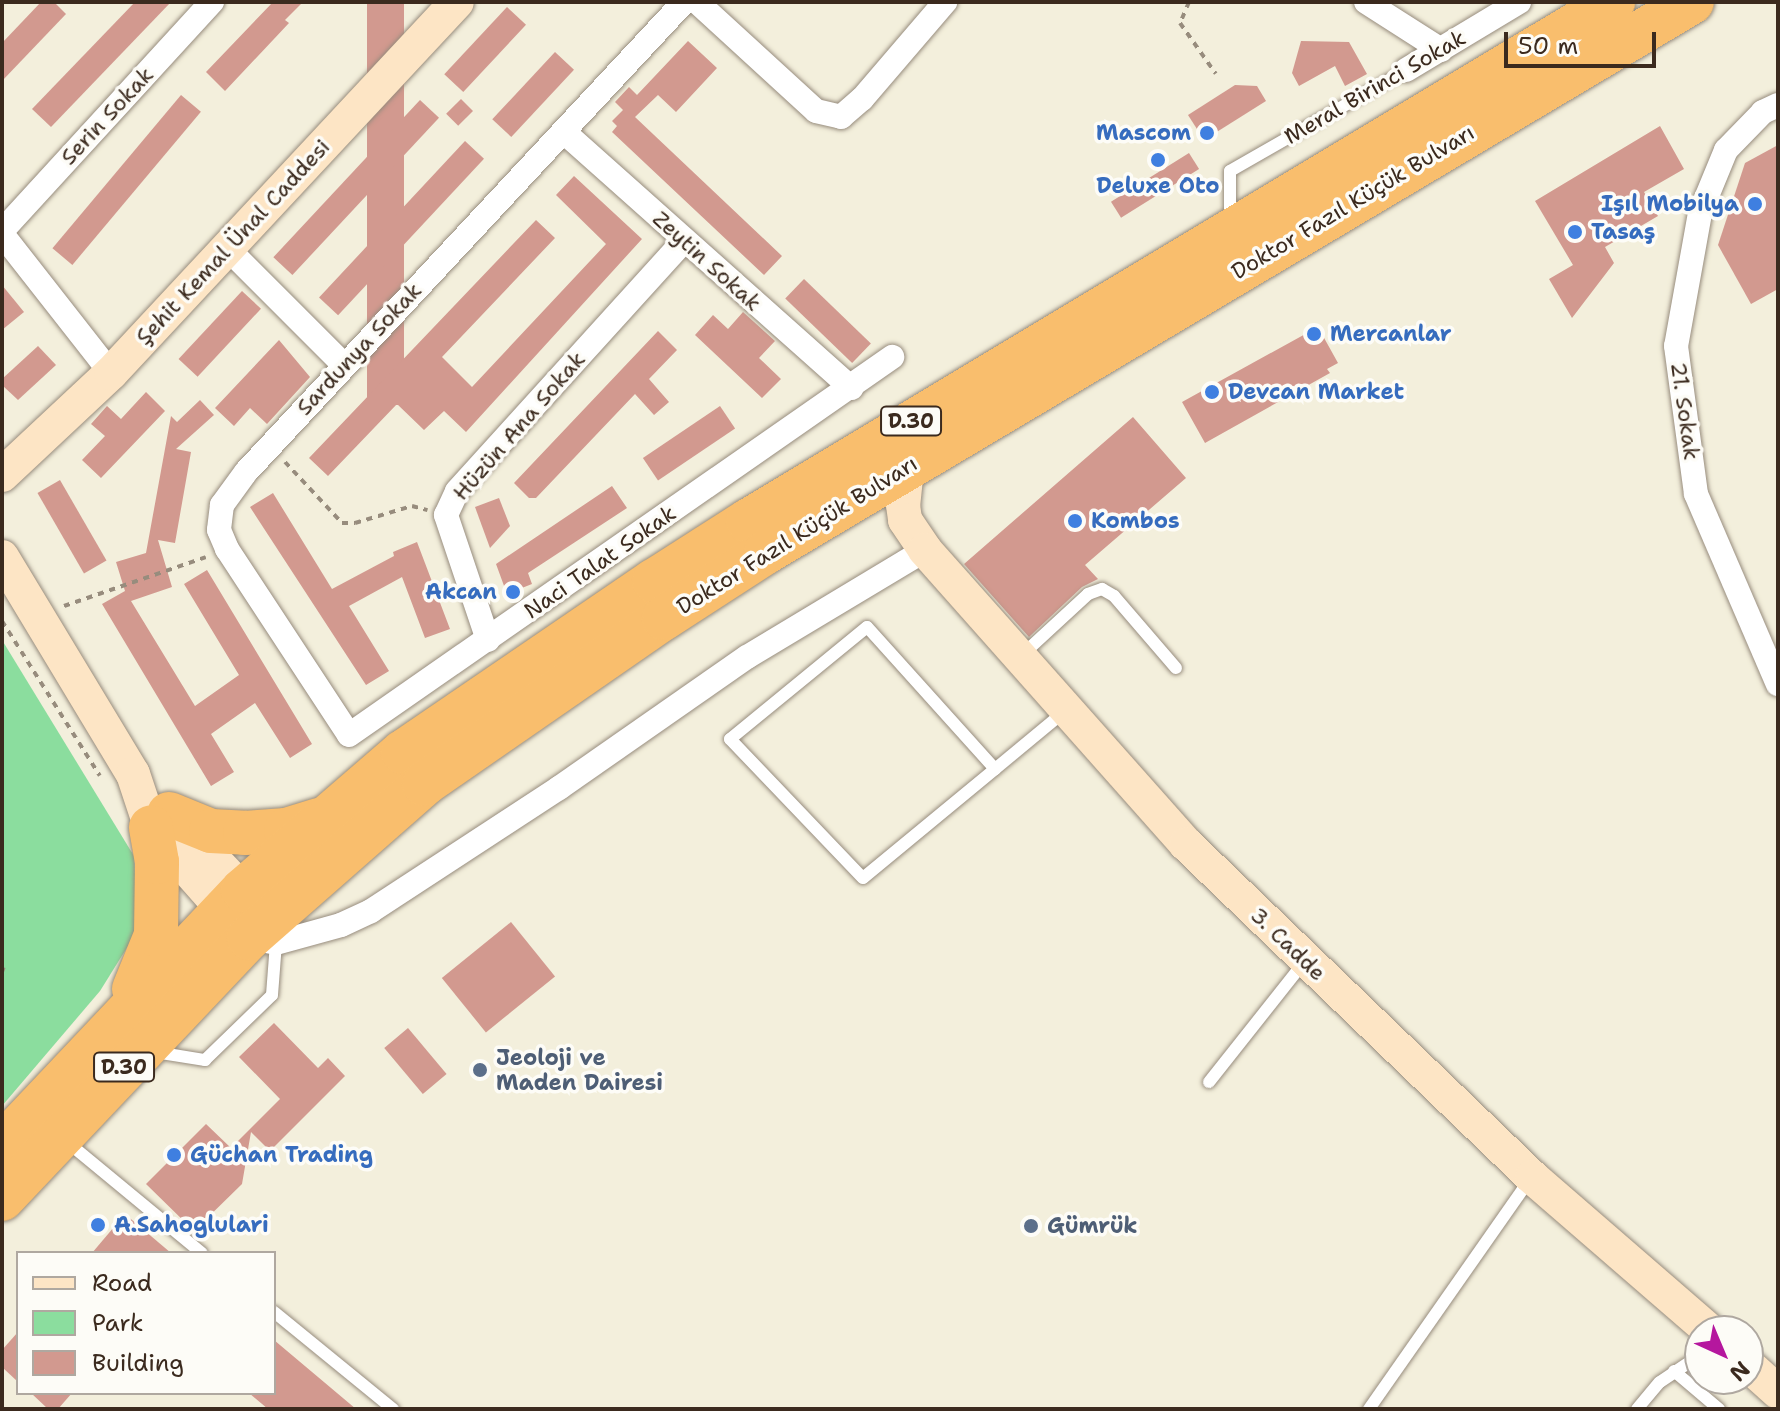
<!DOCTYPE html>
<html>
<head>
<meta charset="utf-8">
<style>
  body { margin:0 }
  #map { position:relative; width:1780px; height:1411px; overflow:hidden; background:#f3efdc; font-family:"Shantell Sans",sans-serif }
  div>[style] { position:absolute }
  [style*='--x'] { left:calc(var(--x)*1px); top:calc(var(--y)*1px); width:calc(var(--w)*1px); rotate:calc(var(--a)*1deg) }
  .green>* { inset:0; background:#8bdd9e }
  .building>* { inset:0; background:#d2998f; transform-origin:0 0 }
  .path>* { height:4px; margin-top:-2px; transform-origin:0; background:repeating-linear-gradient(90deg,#978c7d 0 6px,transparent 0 12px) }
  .roads { filter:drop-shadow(0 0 2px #978c7d) drop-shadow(0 0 2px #978c7d) }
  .lane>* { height:12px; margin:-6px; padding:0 6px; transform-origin:6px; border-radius:6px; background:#fff }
  .street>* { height:24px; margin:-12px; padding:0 12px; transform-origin:12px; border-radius:12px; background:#fff }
  .secondary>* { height:34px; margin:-17px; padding:0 17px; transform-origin:17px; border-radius:17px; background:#fde5c5 }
  .highway>* { height:44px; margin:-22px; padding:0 22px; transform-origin:22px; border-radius:22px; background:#f9be6d }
  .dots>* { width:22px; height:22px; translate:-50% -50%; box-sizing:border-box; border:4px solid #fdfcf7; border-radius:50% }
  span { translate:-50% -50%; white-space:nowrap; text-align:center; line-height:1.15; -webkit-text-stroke:7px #fdfcf7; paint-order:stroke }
  .shield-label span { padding:2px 6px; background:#fdfcf7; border:2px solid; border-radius:6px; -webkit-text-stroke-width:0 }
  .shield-label { font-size:20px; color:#3b2a1e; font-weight:700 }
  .street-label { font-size:22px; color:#3b2a1e }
  .shop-label { font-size:22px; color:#366cbe; font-weight:700 }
  .right { translate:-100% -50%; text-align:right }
  .left { translate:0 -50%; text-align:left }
  .service-label { font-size:22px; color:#4e5e75; font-weight:700 }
  .frame { position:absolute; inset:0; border:4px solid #3b2a1e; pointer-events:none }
  .legend { position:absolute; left:16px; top:1251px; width:260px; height:144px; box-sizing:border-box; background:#fdfcf7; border:2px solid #afa8a0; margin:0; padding:10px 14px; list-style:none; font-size:24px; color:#3b2a1e }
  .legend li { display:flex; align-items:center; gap:16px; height:40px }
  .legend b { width:40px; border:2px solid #afa8a0 }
  .north { position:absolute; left:1684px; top:1315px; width:80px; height:80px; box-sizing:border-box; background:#fdfcf7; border:2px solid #afa8a0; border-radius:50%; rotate:136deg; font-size:22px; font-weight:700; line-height:32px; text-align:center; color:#3b2a1e }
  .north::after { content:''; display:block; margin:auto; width:28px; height:36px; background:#b5179e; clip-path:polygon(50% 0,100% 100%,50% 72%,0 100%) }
  .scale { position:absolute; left:1504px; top:32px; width:152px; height:36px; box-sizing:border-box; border:4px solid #3b2a1e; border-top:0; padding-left:10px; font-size:24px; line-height:28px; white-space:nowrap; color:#3b2a1e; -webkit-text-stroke:6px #fdfcf7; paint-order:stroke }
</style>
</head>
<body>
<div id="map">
  <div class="green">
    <i style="clip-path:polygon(2px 640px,134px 856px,138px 930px,100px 991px,2px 1106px)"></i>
  </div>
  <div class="building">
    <i style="clip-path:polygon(41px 2px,54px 2px,66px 14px,2px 81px,2px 43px)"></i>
    <i style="clip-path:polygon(135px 2px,171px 2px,51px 127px,32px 109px)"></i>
    <i style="clip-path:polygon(273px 2px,303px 2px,285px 20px,289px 23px,225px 91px,206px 72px)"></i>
    <i style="left:367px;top:2px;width:37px;height:403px"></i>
    <i style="left:507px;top:7px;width:26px;height:92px;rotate:43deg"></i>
    <i style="clip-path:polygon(688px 41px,717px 68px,676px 112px,658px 95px,635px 117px,782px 256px,764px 275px,612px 132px,617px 126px,612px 121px,623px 110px,615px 102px,629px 87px,637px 95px)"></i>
    <i style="clip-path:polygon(1301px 41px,1349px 42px,1367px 74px,1345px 86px,1335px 66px,1299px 86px,1292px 73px)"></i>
    <i style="left:555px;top:52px;width:26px;height:92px;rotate:43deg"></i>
    <i style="clip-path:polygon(1235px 85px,1257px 86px,1266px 101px,1204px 140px,1188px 115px)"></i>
    <i style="left:181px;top:95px;width:26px;height:200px;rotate:40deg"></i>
    <i style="left:461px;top:99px;width:17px;height:21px;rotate:45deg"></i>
    <i style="left:420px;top:100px;width:26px;height:215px;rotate:43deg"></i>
    <i style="clip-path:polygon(1660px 126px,1684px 169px,1644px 192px,1658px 216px,1605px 247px,1614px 263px,1572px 318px,1549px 279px,1573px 265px,1535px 201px)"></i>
    <i style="left:465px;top:141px;width:26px;height:214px;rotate:43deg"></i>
    <i style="clip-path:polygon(1778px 145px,1778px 289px,1751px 304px,1718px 245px,1745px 163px)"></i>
    <i style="left:1189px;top:153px;width:19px;height:92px;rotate:58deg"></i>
    <i style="clip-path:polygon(574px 176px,642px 239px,466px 432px,444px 411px,424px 430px,397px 404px,328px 476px,309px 458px,536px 220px,555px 238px,442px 357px,472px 387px,606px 244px,556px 195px)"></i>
    <i style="left:804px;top:279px;width:93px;height:27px;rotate:44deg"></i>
    <i style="clip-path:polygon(2px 285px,24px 312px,2px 330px)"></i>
    <i style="left:242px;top:291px;width:26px;height:93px;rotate:43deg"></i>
    <i style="clip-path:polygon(743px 312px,775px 341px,759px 358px,781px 379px,762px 398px,695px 335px,713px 315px,728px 329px)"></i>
    <i style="clip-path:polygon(1318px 327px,1338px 363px,1327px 369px,1330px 373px,1205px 443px,1182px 402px)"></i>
    <i style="clip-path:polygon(658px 331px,677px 350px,649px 379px,669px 402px,654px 415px,635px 394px,536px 498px,529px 498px,514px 483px)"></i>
    <i style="clip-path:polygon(279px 340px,310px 377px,267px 424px,250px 408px,234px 426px,215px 408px)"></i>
    <i style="clip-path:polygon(38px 346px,56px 365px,18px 400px,2px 385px,2px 379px)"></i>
    <i style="clip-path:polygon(146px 392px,165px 411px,101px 478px,82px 460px,105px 436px,91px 424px,107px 406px,121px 419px)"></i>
    <i style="clip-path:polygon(200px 400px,214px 415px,176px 449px,191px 452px,175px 543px,158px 540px,172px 587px,131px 601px,195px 706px,239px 675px,184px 584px,207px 570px,312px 744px,290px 758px,255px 703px,211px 734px,234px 772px,211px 786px,102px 604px,125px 591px,116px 562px,146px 553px,171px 416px,177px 422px)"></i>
    <i style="left:720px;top:406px;width:27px;height:93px;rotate:56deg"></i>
    <i style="clip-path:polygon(1133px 417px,1186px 478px,1085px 565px,1098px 579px,1082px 587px,1029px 637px,964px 564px)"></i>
    <i style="left:60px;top:480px;width:93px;height:26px;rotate:60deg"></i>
    <i style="clip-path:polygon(612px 486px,627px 508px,528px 573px,532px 584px,507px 594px,496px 564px)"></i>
    <i style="clip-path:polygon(273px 493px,332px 589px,394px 556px,393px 552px,417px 542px,450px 629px,425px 638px,402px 577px,349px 606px,389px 671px,366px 685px,250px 507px)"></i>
    <i style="clip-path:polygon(499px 498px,510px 526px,490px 548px,475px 507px)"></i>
    <i style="left:511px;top:922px;width:70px;height:89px;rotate:51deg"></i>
    <i style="clip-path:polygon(274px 1023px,318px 1068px,328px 1058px,345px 1076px,270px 1151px,251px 1132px,242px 1184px,194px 1231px,146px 1184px,206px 1124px,231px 1148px,280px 1099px,239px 1057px)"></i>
    <i style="left:408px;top:1028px;width:60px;height:31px;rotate:50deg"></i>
    <i style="clip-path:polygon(125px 1214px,171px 1253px,92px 1253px)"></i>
    <i style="clip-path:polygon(18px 1332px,18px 1382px,2px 1367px,2px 1350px)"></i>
    <i style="clip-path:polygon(274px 1340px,356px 1409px,268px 1409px,249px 1393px,274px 1393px)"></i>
    <i style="clip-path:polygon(31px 1393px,72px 1393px,58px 1409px,48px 1409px)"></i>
  </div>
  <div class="path">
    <i style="--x:1189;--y:2;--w:23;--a:113"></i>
    <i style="--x:1180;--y:23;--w:62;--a:54.8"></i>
    <i style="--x:285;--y:462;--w:83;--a:46.9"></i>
    <i style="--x:342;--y:523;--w:13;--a:0"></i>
    <i style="--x:355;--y:523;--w:59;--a:-16.6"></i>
    <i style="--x:412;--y:506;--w:16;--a:15"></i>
    <i style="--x:64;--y:606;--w:150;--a:-19"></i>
    <i style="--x:2;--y:621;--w:183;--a:57.7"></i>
    <i style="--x:2;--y:969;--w:3;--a:18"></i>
  </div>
  <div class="roads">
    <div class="lane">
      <i style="--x:1230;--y:221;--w:50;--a:-90"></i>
      <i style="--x:1230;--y:171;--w:203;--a:-29.8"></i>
      <i style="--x:1022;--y:655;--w:90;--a:-42.7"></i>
      <i style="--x:1088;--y:594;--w:15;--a:-20"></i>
      <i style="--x:1102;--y:589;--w:14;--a:30"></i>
      <i style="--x:1114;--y:596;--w:95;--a:49.3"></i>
      <i style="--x:995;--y:769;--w:191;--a:-132"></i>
      <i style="--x:867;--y:627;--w:177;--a:140.7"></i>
      <i style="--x:730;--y:739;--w:192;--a:46.3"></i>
      <i style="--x:863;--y:878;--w:171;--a:-39.5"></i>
      <i style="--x:995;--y:769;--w:89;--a:-39.6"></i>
      <i style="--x:155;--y:1052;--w:51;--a:9.1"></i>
      <i style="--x:205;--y:1060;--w:93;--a:-44.1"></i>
      <i style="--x:272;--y:995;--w:52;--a:-85.6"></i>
      <i style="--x:1209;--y:1082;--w:154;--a:-51.6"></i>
      <i style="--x:66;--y:1141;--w:176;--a:39.5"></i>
      <i style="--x:274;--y:1312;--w:154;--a:39.2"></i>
      <i style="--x:1674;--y:1371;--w:59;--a:40.2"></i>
      <i style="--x:1369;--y:1409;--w:281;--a:-55"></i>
      <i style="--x:1637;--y:1409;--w:35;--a:-50"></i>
      <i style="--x:1660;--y:1382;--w:48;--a:-34"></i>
    </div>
    <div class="street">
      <i style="--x:684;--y:2;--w:642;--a:132.98"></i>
      <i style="--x:246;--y:472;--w:41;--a:126"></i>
      <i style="--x:222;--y:505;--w:25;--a:97"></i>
      <i style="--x:219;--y:530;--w:21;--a:67"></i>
      <i style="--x:227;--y:549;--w:222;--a:56.7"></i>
      <i style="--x:349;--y:735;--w:662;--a:-34.84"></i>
      <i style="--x:697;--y:2;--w:161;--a:42.5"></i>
      <i style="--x:816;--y:111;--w:26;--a:13"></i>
      <i style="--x:841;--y:117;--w:28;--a:-41"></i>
      <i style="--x:862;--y:99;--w:128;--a:-49.4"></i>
      <i style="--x:1366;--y:2;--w:89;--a:32.6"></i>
      <i style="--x:1406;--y:70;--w:132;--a:-31"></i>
      <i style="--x:1778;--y:105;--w:17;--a:155"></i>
      <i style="--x:1763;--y:112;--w:53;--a:134.2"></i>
      <i style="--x:1726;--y:150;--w:68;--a:112.4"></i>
      <i style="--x:1700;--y:213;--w:135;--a:100.2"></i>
      <i style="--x:1676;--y:346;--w:149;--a:82.3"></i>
      <i style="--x:1696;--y:494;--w:207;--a:66.7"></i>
      <i style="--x:564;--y:132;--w:385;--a:41.7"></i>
      <i style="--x:2;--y:231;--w:311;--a:-47.5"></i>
      <i style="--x:2;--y:234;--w:177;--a:51.9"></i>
      <i style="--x:227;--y:248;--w:165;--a:45"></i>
      <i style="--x:488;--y:640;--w:132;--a:-108.6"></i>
      <i style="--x:446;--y:515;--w:26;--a:-65"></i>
      <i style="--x:457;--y:491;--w:338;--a:-47.8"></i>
      <i style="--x:249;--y:938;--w:27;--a:10"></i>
      <i style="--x:276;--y:943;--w:67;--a:-15.5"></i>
      <i style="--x:341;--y:925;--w:33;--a:-25"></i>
      <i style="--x:371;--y:911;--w:225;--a:-33.2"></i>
      <i style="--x:559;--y:788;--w:229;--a:-34.9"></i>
      <i style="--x:747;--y:657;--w:208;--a:-31"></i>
    </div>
    <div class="secondary">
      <i style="--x:913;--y:462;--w:17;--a:114"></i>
      <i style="--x:906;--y:478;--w:27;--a:96"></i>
      <i style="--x:903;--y:505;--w:15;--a:82"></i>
      <i style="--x:905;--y:520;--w:36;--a:56"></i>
      <i style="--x:925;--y:550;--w:393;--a:48.4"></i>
      <i style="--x:1186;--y:844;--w:480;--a:43.9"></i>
      <i style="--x:1532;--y:1177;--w:235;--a:40.9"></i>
      <i style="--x:2;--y:475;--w:149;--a:-43.1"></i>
      <i style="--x:111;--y:373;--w:507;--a:-47"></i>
      <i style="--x:2;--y:557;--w:253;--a:58.9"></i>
      <i style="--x:133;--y:774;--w:57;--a:71.6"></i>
      <i style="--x:151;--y:828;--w:135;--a:48.6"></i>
      <i style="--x:174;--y:818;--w:123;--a:46.3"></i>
      <i style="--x:1748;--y:1365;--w:40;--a:42"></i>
    </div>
    <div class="highway">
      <i style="--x:169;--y:814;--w:45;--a:22"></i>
      <i style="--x:211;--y:831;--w:34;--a:3"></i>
      <i style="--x:245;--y:833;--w:41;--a:-4.2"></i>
      <i style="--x:286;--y:830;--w:34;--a:-17"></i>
      <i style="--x:134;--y:989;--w:58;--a:-67.8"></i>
      <i style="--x:156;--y:935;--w:73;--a:-89.2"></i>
      <i style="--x:157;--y:862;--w:35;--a:-100"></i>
      <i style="--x:2;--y:1145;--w:351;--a:-46.6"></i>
      <i style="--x:243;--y:890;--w:211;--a:-40.8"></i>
      <i style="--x:403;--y:752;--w:304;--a:-34.3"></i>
      <i style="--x:654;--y:581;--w:112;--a:-32.6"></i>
      <i style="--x:748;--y:521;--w:1009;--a:-30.96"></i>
      <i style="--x:2;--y:1199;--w:359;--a:-46.6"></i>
      <i style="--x:249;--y:938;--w:233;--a:-41.3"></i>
      <i style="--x:424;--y:784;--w:292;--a:-34.7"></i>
      <i style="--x:664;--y:618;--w:121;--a:-32.9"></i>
      <i style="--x:766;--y:552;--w:1077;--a:-30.71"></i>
    </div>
  </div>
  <div class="dots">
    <i style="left:1207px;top:133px;background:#3f7fe0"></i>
    <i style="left:1158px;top:160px;background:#3f7fe0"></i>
    <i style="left:1755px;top:204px;background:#3f7fe0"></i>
    <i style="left:1575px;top:232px;background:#3f7fe0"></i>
    <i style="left:1314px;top:334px;background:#3f7fe0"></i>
    <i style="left:1212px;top:392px;background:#3f7fe0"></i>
    <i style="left:1075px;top:521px;background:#3f7fe0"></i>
    <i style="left:513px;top:592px;background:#3f7fe0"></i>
    <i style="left:480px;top:1070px;background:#5c6f8a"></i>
    <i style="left:174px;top:1155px;background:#3f7fe0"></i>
    <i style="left:98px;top:1225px;background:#3f7fe0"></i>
    <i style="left:1031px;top:1226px;background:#5c6f8a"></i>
  </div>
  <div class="shield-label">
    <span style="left:911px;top:421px">D.30</span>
    <span style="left:124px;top:1067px">D.30</span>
  </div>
  <div class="street-label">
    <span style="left:1375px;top:87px;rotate:-30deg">Meral Birinci Sokak</span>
    <span style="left:107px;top:116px;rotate:-47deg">Serin Sokak</span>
    <span style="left:1353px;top:202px;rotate:-31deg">Doktor Fazıl Küçük Bulvarı</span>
    <span style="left:233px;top:242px;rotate:-47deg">Şehit Kemal Ünal Caddesi</span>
    <span style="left:707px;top:261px;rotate:42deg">Zeytin Sokak</span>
    <span style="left:359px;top:349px;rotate:-47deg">Sardunya Sokak</span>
    <span style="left:1685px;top:411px;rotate:82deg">21. Sokak</span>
    <span style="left:519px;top:426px;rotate:-49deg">Hüzün Ana Sokak</span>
    <span style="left:797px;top:535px;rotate:-32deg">Doktor Fazıl Küçük Bulvarı</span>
    <span style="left:600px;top:562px;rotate:-35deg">Naci Talat Sokak</span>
    <span style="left:1288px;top:944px;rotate:44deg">3. Cadde</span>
  </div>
  <div class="shop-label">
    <span class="right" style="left:1191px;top:133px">Mascom</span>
    <span style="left:1158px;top:186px">Deluxe Oto</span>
    <span class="right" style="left:1739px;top:204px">Işıl Mobilya</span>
    <span class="left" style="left:1591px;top:232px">Tasaş</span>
    <span class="left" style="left:1330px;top:334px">Mercanlar</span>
    <span class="left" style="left:1228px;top:392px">Devcan Market</span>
    <span class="left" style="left:1091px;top:521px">Kombos</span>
    <span class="right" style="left:497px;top:592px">Akcan</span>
    <span class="left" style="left:190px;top:1155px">Güchan Trading</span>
    <span class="left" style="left:114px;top:1225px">A.Sahoglulari</span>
  </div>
  <div class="service-label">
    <span class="left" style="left:496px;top:1070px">Jeoloji ve<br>Maden Dairesi</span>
    <span class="left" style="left:1047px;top:1226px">Gümrük</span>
  </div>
  <div class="frame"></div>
  <ul class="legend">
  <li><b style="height:10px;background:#fde5c5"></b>Road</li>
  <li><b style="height:22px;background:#8bdd9e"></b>Park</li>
  <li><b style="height:22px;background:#d2998f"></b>Building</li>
  </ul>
  <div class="north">N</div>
  <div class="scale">50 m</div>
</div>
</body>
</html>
